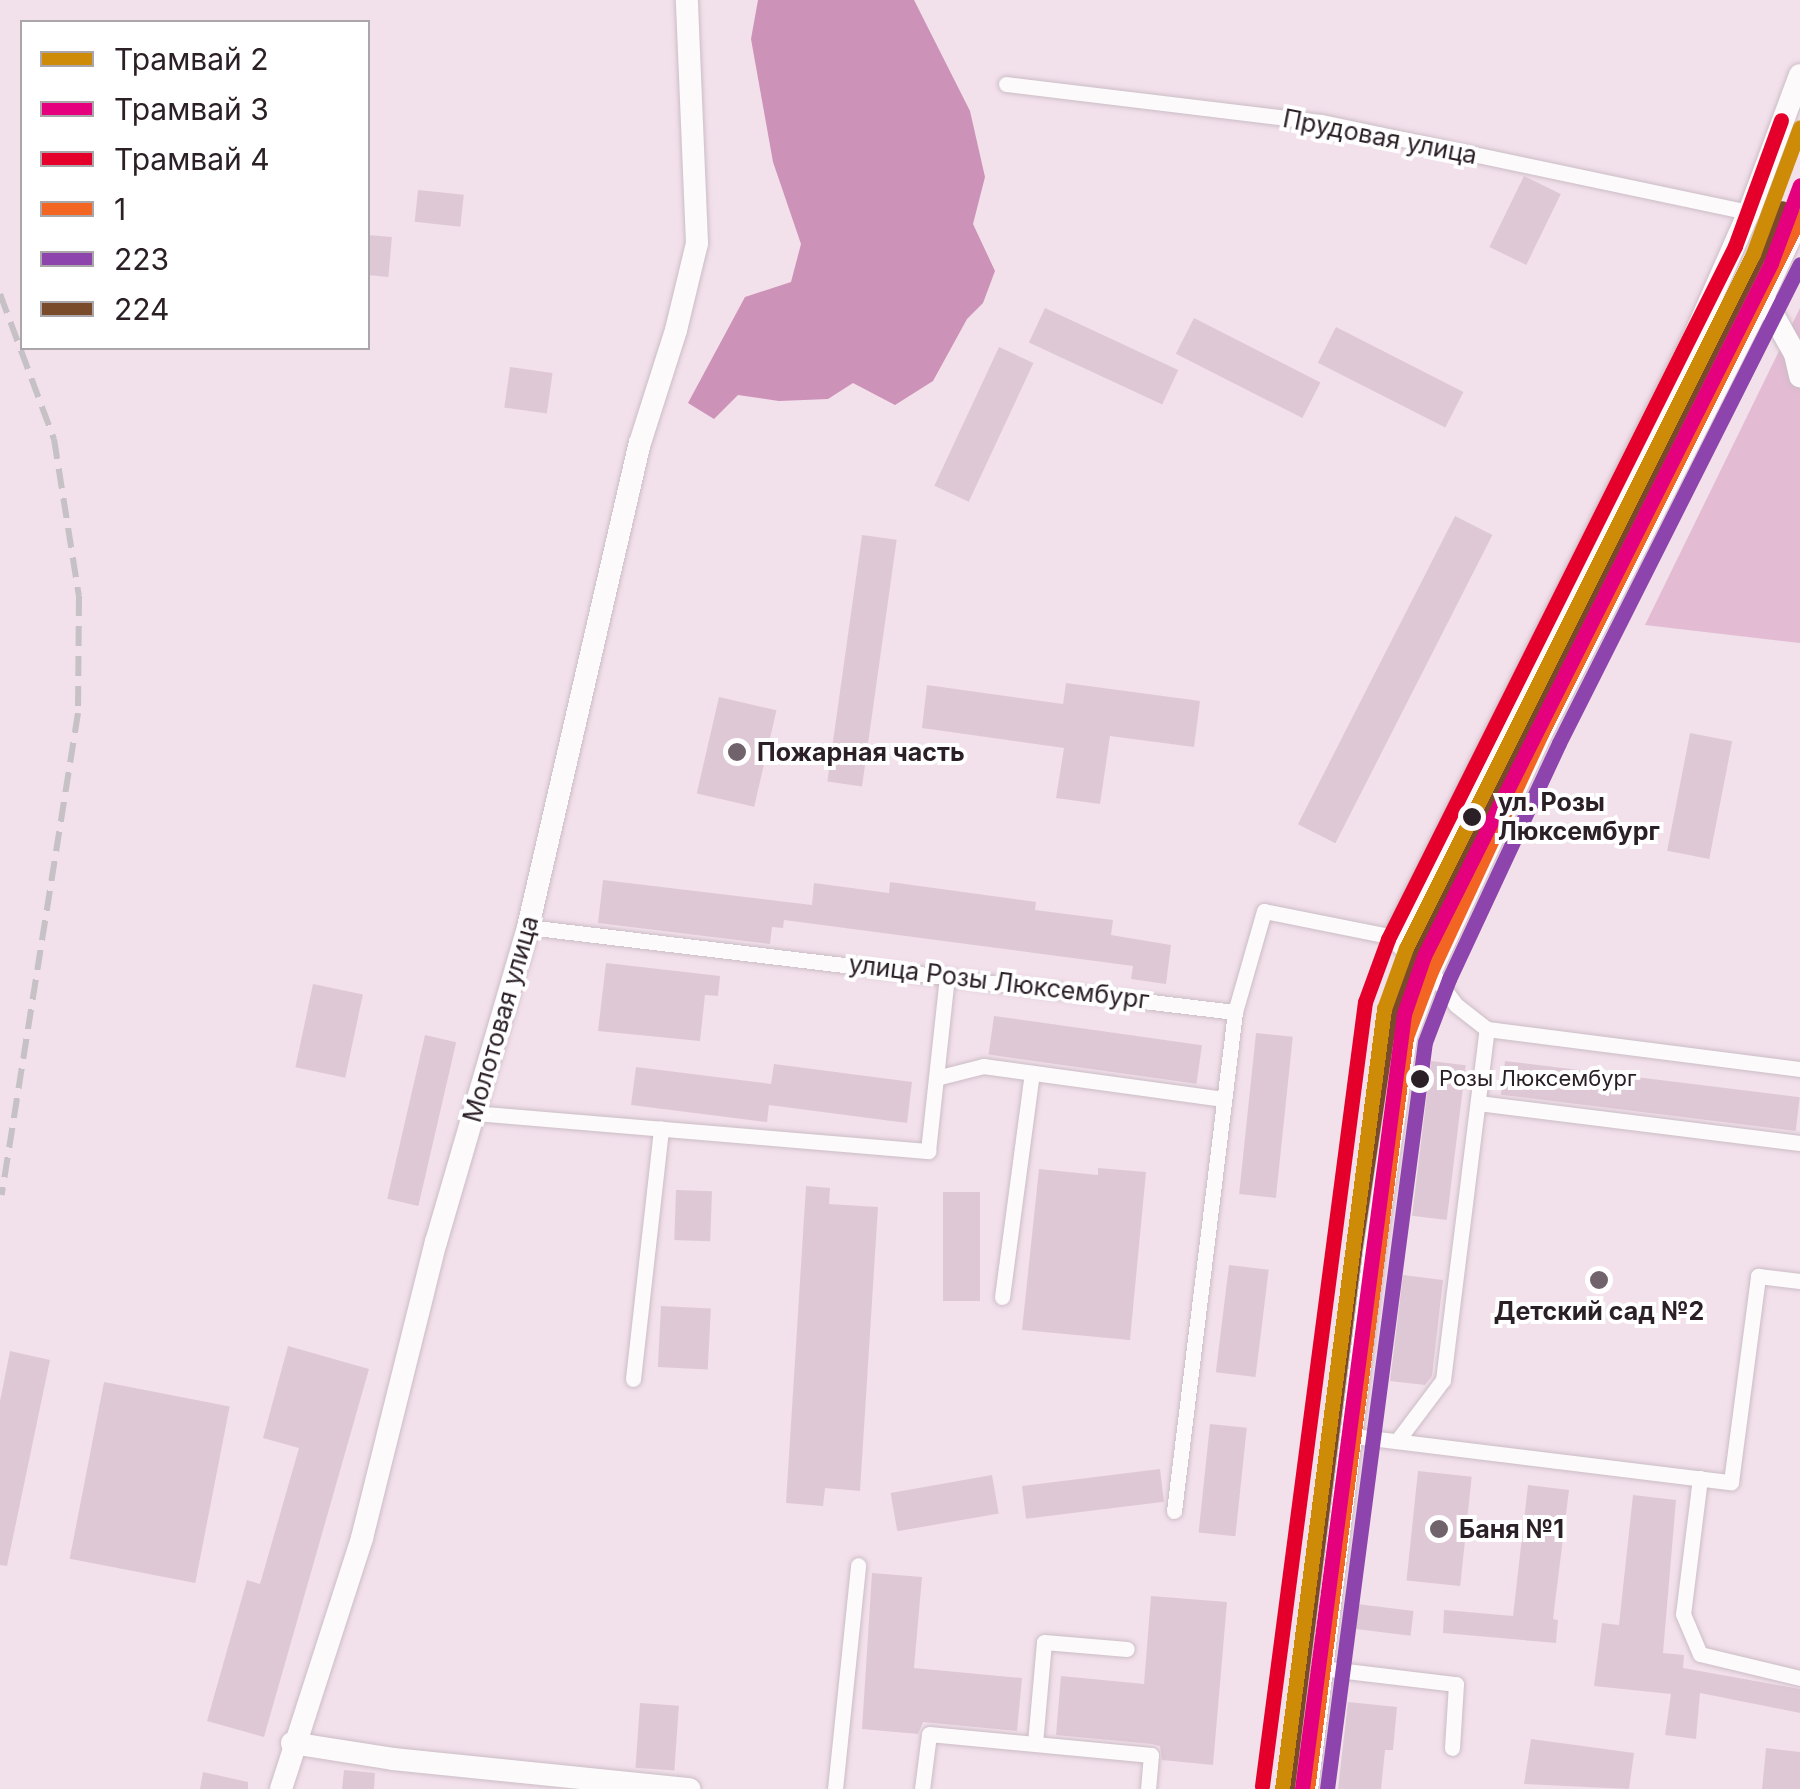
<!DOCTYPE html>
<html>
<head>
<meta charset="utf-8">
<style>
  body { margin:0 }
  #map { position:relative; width:1800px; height:1789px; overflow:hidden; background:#f2e0eb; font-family:Inter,sans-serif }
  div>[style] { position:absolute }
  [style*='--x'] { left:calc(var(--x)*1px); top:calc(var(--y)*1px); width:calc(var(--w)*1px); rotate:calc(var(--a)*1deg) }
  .green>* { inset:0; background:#e3bbd3 }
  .water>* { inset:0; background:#cc92b7 }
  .building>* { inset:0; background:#dfc8d5; transform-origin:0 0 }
  .roads { filter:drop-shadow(0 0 2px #cbbdc5) drop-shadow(0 0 2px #cbbdc5) }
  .street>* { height:15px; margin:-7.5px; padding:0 7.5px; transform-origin:7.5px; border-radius:7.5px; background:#fdfafc }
  .secondary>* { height:22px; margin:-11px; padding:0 11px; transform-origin:11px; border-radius:11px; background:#fdfafc }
  .rail>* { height:6px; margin-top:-3px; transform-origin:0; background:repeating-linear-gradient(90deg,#c6c1c4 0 20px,transparent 0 30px) }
  .bus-1>* { height:15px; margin:-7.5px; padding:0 7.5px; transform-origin:7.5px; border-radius:7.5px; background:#f26522 }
  .bus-2>* { height:15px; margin:-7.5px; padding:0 7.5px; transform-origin:7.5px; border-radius:7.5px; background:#8e44ad }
  .bus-3>* { height:15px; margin:-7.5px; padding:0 7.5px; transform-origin:7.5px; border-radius:7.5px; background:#7a4b2a }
  .tram-1>* { height:15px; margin:-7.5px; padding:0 7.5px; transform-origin:7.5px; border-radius:7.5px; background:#ce8b08 }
  .tram-2>* { height:15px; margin:-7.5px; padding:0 7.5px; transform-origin:7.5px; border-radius:7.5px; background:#e5007d }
  .tram-3>* { height:15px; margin:-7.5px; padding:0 7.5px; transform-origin:7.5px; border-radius:7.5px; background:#e4002b }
  .dots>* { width:28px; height:28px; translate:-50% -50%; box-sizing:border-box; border:5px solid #fff; border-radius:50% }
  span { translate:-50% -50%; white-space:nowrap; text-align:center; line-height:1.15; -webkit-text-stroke:8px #fff; paint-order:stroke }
  .bus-label { font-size:22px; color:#2c2027 }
  .left { translate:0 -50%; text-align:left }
  .street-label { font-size:25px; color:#2c2027 }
  .poi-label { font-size:25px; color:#2c2027; font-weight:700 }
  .stop-label { font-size:25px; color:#2c2027; font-weight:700 }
  .legend { position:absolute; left:20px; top:20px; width:350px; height:330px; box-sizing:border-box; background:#fff; border:2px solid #aba6a9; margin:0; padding:12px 18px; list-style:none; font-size:30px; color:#2c2027 }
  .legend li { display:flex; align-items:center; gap:20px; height:50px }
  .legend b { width:50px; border:2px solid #aba6a9 }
</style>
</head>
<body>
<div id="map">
  <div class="green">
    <i style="clip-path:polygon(1800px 308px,1800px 643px,1645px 625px)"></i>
  </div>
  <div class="water">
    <i style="clip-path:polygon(758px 0,914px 0,970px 111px,985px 177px,973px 224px,995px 271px,983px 303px,967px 319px,933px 381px,895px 405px,853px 383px,828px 399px,779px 401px,738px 395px,714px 419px,688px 403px,745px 297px,791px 282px,801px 244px,773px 162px,751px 39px)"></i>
  </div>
  <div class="building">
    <i style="left:1524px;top:176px;width:41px;height:79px;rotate:26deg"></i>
    <i style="left:418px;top:190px;width:46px;height:32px;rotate:6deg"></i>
    <i style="left:368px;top:235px;width:24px;height:40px;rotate:5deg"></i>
    <i style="left:1045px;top:308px;width:147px;height:38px;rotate:25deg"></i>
    <i style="left:1194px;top:318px;width:142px;height:40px;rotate:27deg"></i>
    <i style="left:1336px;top:327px;width:143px;height:40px;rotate:27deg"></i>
    <i style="left:999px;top:347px;width:38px;height:153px;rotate:25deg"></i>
    <i style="left:510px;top:367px;width:43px;height:41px;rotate:8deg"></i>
    <i style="left:1455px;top:516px;width:42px;height:346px;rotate:27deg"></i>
    <i style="left:862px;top:535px;width:35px;height:249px;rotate:8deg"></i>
    <i style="clip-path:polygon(1066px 683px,1200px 701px,1194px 747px,1110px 736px,1100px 804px,1056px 798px,1064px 748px,922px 728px,927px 685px,1063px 704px)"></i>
    <i style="left:719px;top:697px;width:59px;height:99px;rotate:13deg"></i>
    <i style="left:1690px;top:733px;width:43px;height:120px;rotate:11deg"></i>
    <i style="clip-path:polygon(603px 880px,812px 905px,814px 883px,889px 893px,890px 882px,1036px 902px,1035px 910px,1113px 920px,1111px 935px,1171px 945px,1166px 984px,1131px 979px,1133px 966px,784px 920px,783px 928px,772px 927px,770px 944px,598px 923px)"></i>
    <i style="clip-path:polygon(606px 963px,720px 976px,718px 996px,705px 995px,700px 1041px,598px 1031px)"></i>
    <i style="left:313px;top:984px;width:51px;height:85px;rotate:12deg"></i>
    <i style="left:994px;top:1016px;width:210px;height:39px;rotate:8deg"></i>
    <i style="left:1256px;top:1033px;width:37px;height:162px;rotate:6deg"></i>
    <i style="left:425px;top:1035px;width:32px;height:168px;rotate:13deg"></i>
    <i style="left:1431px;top:1061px;width:35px;height:156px;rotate:7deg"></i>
    <i style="left:1505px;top:1061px;width:297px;height:34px;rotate:7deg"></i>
    <i style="clip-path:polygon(774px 1064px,912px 1082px,907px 1123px,769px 1105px,767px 1122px,631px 1105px,636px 1067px,771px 1084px)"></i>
    <i style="clip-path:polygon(1098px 1168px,1146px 1172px,1130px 1340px,1022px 1330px,1039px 1169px,1098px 1175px)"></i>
    <i style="clip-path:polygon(806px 1186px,830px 1188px,829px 1204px,878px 1207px,860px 1491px,825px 1488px,823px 1506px,786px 1503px)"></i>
    <i style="left:676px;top:1190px;width:36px;height:50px;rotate:2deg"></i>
    <i style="left:943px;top:1192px;width:37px;height:109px"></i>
    <i style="left:1229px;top:1265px;width:40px;height:108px;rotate:7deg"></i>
    <i style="clip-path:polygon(1403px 1275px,1443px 1280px,1432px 1376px,1425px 1385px,1390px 1381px)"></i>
    <i style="left:661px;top:1306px;width:50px;height:61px;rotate:3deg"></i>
    <i style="clip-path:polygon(288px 1346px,369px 1369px,264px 1737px,207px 1721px,247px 1580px,260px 1584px,299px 1448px,263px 1438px)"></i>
    <i style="clip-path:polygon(10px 1351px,50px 1360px,7px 1566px,0 1565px,0 1401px)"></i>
    <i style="left:104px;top:1382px;width:128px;height:180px;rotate:11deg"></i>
    <i style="left:1210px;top:1424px;width:37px;height:109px;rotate:6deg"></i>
    <i style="left:1160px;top:1469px;width:33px;height:139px;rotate:83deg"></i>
    <i style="left:1418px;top:1471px;width:54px;height:110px;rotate:6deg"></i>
    <i style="left:992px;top:1475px;width:39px;height:103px;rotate:80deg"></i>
    <i style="clip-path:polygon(1528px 1485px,1569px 1490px,1553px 1619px,1558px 1620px,1556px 1643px,1443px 1633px,1444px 1610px,1513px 1616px)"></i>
    <i style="clip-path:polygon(1633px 1495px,1676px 1500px,1663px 1653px,1684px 1655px,1683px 1668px,1800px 1689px,1800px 1713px,1700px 1693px,1696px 1739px,1665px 1735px,1671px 1694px,1594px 1686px,1602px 1623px,1619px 1625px)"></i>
    <i style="clip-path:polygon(872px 1573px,922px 1577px,914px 1668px,1022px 1678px,1017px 1731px,923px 1722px,918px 1734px,862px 1729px)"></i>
    <i style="clip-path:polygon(1151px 1596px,1227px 1602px,1213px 1765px,1162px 1760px,1160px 1746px,1152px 1744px,1056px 1735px,1061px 1676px,1144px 1684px)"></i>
    <i style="left:1357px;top:1604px;width:57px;height:25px;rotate:7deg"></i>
    <i style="clip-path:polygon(1348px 1702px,1397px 1707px,1393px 1750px,1385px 1750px,1381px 1789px,1338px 1789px)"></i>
    <i style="left:640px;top:1703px;width:39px;height:65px;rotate:4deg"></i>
    <i style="clip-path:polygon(1531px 1739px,1634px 1753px,1629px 1789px,1524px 1784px)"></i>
    <i style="clip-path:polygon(1766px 1748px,1800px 1752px,1800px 1789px,1762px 1789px)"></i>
    <i style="clip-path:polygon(344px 1770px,375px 1773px,374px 1789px,342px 1789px)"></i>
    <i style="clip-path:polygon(203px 1772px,248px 1782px,248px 1789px,200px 1789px)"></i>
  </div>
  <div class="roads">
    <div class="street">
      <i style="--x:1006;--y:84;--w:317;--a:6.9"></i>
      <i style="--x:1321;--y:122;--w:437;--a:11.9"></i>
      <i style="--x:528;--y:927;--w:712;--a:6.86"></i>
      <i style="--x:1431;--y:971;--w:42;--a:53.7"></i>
      <i style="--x:1456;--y:1005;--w:39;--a:38"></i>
      <i style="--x:1487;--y:1029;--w:316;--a:7.3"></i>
      <i style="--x:936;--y:1078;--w:49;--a:-14.3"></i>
      <i style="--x:983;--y:1066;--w:243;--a:7.8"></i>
      <i style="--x:1478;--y:1103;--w:324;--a:7.1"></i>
      <i style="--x:474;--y:1113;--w:456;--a:4.8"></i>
      <i style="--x:928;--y:1151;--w:176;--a:-83.8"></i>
      <i style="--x:1002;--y:1297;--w:226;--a:-82.4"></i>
      <i style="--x:633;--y:1379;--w:252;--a:-83.6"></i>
      <i style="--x:1354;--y:1436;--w:380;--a:7"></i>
      <i style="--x:1731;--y:1482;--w:208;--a:-82.5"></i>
      <i style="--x:1758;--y:1276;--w:42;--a:6.8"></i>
      <i style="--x:1397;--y:1441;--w:76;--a:-53"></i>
      <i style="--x:1443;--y:1380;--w:354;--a:-82.9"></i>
      <i style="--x:1700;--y:1478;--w:137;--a:97.1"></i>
      <i style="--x:1683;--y:1614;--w:43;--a:67"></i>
      <i style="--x:1700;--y:1654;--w:103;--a:13.5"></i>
      <i style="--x:1174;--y:1511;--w:503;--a:-83.03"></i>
      <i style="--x:1235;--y:1012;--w:105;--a:-74"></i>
      <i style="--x:1264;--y:911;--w:133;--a:11.3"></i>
      <i style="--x:1321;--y:1668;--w:136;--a:6.8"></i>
      <i style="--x:1456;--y:1684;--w:64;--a:93.6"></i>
      <i style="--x:1035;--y:1743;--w:101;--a:-84.9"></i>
      <i style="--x:1044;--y:1642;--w:83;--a:4.8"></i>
      <i style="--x:835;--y:1789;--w:225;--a:-84.1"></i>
      <i style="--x:922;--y:1789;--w:55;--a:-82.7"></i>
      <i style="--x:929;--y:1734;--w:223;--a:5.4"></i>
      <i style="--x:1151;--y:1755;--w:34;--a:95"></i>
    </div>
    <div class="secondary">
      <i style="--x:1763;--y:297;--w:65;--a:60.7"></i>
      <i style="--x:1795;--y:354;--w:23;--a:77"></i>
      <i style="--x:1431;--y:971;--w:50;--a:-137.4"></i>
      <i style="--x:1394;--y:937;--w:671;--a:-63.43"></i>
      <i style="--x:1694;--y:337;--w:137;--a:-66.3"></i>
      <i style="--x:1749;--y:212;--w:146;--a:-69.6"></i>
      <i style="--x:292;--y:1743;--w:102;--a:9"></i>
      <i style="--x:393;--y:1759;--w:298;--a:5.8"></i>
      <i style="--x:281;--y:1789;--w:264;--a:-72.1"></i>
      <i style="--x:362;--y:1538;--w:305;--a:-76"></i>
      <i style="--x:436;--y:1242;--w:328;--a:-73.7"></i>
      <i style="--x:528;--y:927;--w:497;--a:-77"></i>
      <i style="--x:640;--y:443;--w:119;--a:-72.3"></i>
      <i style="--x:676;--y:330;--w:89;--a:-76.4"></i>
      <i style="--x:697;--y:243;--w:243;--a:-92.4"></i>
      <i style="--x:1307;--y:1789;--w:539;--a:-82.86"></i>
      <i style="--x:1374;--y:1254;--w:219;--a:-81.6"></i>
      <i style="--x:1406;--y:1037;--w:71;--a:-69.3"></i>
      <i style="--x:1431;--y:971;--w:261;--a:-65.1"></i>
      <i style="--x:1541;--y:734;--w:490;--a:-63.1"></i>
      <i style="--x:1763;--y:297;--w:89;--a:-65.4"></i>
    </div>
  </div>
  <div class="rail">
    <i style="--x:0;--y:294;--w:155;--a:69.6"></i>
    <i style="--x:54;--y:439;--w:159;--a:81"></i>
    <i style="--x:79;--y:596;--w:117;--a:90.5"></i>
    <i style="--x:78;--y:713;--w:488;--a:99"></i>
  </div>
  <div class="bus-1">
    <i style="--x:1307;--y:1789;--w:758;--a:-82.5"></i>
    <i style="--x:1406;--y:1037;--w:71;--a:-69.3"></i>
    <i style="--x:1431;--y:971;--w:261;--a:-65.1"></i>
    <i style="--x:1541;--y:734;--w:579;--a:-63.43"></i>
  </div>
  <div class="bus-2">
    <i style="--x:1327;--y:1789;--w:753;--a:-82.53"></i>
    <i style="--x:1425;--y:1042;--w:67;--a:-69.1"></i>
    <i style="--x:1449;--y:979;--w:260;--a:-65"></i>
    <i style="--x:1559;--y:743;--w:536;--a:-63.29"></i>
  </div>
  <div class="bus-3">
    <i style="--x:1287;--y:1787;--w:539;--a:-82.86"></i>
    <i style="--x:1354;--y:1252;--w:222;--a:-81.5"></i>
    <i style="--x:1387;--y:1032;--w:74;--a:-69.4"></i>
    <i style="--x:1413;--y:963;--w:261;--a:-65.1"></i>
    <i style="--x:1523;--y:726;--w:579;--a:-63.43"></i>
  </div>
  <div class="tram-1">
    <i style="--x:1282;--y:1789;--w:787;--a:-82.55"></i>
    <i style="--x:1384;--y:1009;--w:65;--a:-70.2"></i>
    <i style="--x:1406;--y:948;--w:776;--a:-63.43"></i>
    <i style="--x:1753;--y:254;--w:135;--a:-69.7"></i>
  </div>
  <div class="tram-2">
    <i style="--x:1302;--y:1789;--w:782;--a:-82.5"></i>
    <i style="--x:1404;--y:1014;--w:61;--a:-71"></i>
    <i style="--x:1424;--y:956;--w:775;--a:-63.4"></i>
    <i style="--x:1771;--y:263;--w:83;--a:-69.6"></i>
  </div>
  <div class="tram-3">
    <i style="--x:1262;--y:1786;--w:791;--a:-82.52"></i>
    <i style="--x:1365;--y:1002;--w:67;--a:-69.9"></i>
    <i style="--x:1388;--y:939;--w:775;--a:-63.4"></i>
    <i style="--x:1735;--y:246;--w:134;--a:-69.9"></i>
  </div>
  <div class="dots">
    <i style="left:737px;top:752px;background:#71636c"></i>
    <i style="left:1472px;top:817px;background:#2c2027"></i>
    <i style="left:1420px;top:1079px;background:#2c2027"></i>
    <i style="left:1599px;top:1280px;background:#71636c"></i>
    <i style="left:1439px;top:1529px;background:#71636c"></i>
  </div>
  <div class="bus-label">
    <span class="left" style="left:1439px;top:1079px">Розы Люксембург</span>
  </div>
  <div class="street-label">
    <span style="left:1380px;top:137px;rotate:11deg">Прудовая улица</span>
    <span style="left:999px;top:982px;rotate:7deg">улица Розы Люксембург</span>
    <span style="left:501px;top:1019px;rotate:-74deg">Молотовая улица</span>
  </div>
  <div class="poi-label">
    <span class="left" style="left:757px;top:752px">Пожарная часть</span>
    <span style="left:1599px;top:1311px">Детский сад №2</span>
    <span class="left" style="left:1459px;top:1529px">Баня №1</span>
  </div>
  <div class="stop-label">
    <span class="left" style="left:1498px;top:817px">ул. Розы<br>Люксембург</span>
  </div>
  <ul class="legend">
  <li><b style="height:12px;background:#ce8b08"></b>Трамвай 2</li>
  <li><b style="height:12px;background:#e5007d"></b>Трамвай 3</li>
  <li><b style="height:12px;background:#e4002b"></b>Трамвай 4</li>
  <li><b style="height:12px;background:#f26522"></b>1</li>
  <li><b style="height:12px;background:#8e44ad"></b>223</li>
  <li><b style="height:12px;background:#7a4b2a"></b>224</li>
  </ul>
</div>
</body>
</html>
